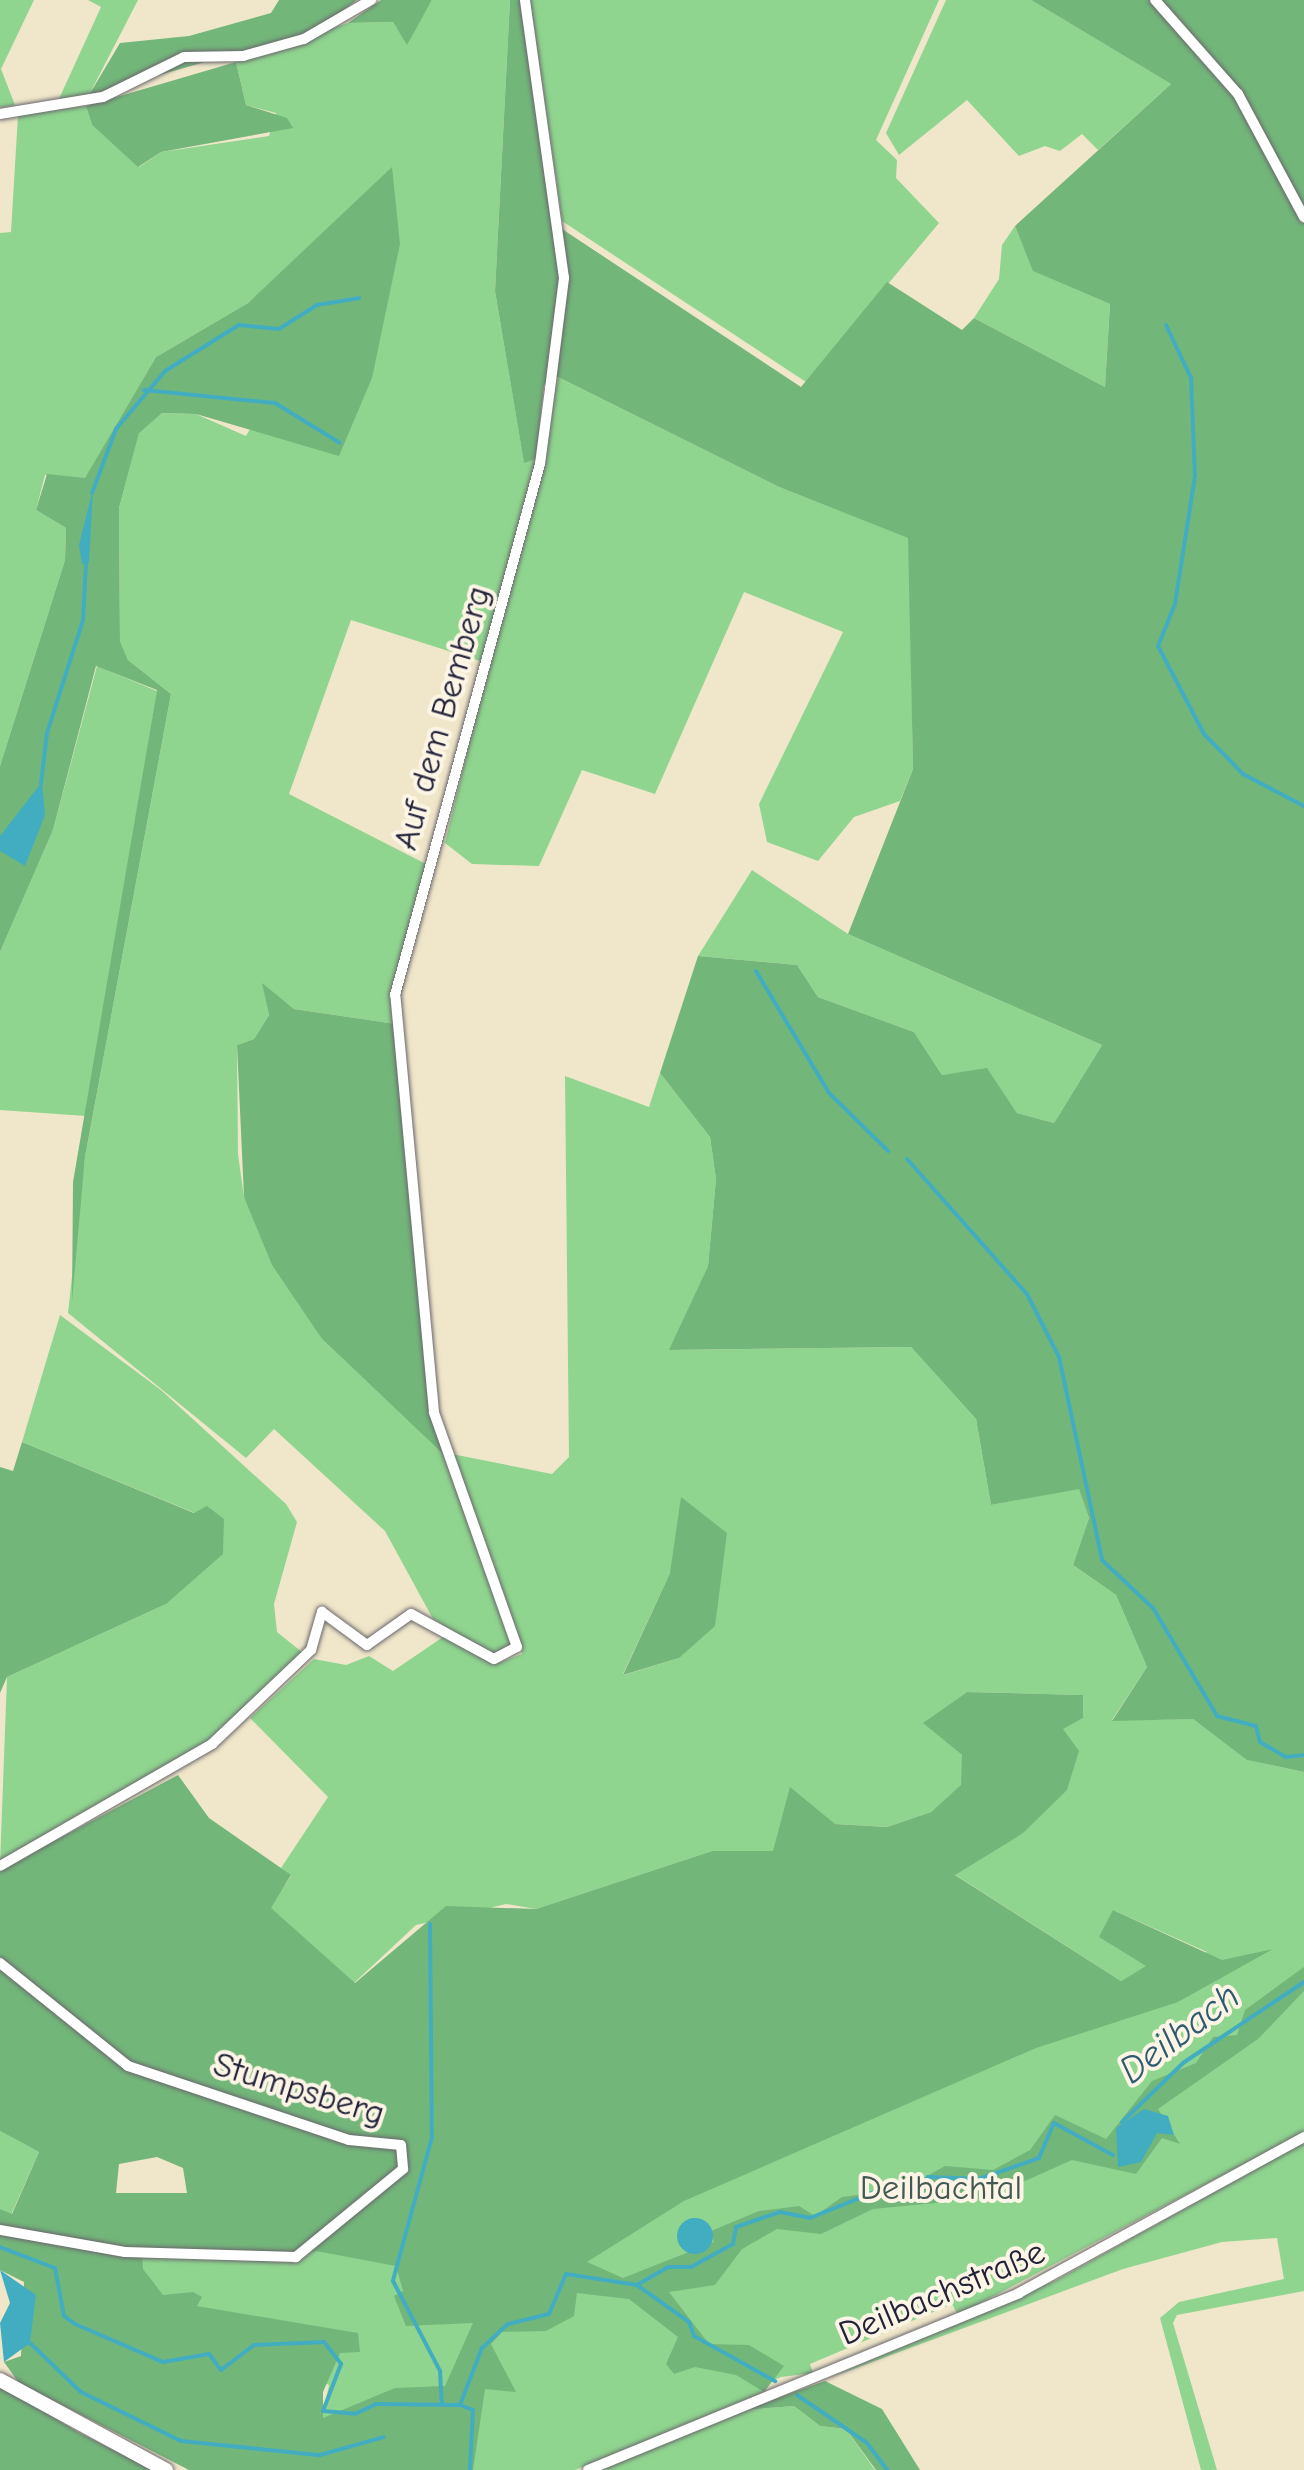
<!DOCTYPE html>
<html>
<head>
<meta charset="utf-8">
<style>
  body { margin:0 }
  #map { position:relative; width:1304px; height:2470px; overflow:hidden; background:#f0e7ca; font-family:"Comic Neue",sans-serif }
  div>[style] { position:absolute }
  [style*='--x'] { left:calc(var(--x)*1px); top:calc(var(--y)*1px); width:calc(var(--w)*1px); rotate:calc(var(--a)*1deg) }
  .green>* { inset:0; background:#8fd58f }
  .forest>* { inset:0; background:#73b67a }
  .water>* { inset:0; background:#42adc1 }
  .round { border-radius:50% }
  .stream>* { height:4px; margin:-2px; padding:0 2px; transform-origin:2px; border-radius:2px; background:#42adc1 }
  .roads { filter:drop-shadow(0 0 2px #6a676d) drop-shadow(0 0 2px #6a676d) }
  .minor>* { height:10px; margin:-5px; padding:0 5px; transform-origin:5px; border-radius:5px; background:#fff }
  .secondary>* { height:14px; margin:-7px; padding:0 7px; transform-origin:7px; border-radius:7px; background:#fff }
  span { translate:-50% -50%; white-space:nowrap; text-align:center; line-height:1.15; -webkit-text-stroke:8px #fcf5e5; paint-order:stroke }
  .street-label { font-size:35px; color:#22223b }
  .park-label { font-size:35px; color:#435854 }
  .water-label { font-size:38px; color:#2f5a71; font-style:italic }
</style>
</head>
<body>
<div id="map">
  <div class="green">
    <i style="clip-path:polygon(0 0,34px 0,1px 69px,15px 105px,0 108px)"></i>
    <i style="clip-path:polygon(88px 0,138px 0,89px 95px,58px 101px,101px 7px)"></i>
    <i style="clip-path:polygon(432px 0,510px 0,495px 291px,524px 462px,537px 459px,483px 662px,351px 620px,289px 794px,426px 864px,396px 1024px,294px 1009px,263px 985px,269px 1015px,254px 1039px,237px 1045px,238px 1154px,244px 1197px,322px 1339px,446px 1457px,514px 1646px,497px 1657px,433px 1619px,385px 1531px,274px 1429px,246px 1458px,68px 1313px,85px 1157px,171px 694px,128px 660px,120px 641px,119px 508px,139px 432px,162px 413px,196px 414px,246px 436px,392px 169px,248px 303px,156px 357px,85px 479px,45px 475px,36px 510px,66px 528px,65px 560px,0 766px,0 233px,11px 232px,18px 115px,86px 106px,92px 125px,139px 167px,161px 152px,269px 136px,276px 113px,246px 105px,236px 62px,348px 23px,393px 22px,407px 43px)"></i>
    <i style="clip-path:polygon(530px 0,939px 0,876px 140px,897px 160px,896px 178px,939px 223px,806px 382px,562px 221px)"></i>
    <i style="clip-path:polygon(946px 0,1031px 0,1171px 84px,1098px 150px,1082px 134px,1060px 151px,1045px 146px,1019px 156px,967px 100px,899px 155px,886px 133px)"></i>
    <i style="clip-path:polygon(1015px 226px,1034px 271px,1110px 304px,1105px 387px,974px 318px,999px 279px,1002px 245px)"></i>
    <i style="clip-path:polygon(558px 377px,779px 487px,909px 538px,913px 769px,900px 801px,854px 817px,818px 861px,767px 842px,759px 804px,843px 632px,744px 592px,655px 794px,582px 770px,539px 866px,472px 864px,445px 843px)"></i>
    <i style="clip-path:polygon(97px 666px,157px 691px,86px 1116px,0 1110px,0 952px,53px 830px)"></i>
    <i style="clip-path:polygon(752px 870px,848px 934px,1102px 1045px,1054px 1123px,1017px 1113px,987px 1069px,942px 1075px,914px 1032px,818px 997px,797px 965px,698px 956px)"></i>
    <i style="clip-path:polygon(evenodd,660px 1073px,710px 1137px,716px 1179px,708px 1266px,670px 1350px,911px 1347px,976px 1419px,991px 1505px,1079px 1488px,1089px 1518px,1073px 1565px,1116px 1595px,1147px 1667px,1112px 1720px,1193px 1719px,1248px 1760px,1304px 1772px,1304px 2132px,958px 2315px,952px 2304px,810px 2364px,813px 2373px,781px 2377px,757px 2387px,764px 2392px,575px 2470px,467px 2470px,322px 2418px,329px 2385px,61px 2253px,582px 2249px,1207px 1952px,1113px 1910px,1147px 1966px,1121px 1981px,954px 1874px,1022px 1834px,1062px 1728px,1083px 1718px,1082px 1695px,967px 1692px,924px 1723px,962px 1755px,962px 1785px,931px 1812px,887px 1827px,835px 1824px,773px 1851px,712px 1851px,536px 1909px,506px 1904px,416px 1925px,354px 1983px,270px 1908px,291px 1876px,281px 1868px,328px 1797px,250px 1718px,314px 1659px,346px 1665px,369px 1656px,393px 1671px,446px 1635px,493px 1665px,522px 1654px,452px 1454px,552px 1474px,569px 1457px,565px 1076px,649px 1107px,660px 1073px,670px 1573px,679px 1658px,624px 1675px,623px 1674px,670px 1573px)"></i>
    <i style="clip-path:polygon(60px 1315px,161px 1390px,286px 1504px,297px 1522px,274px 1604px,277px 1632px,308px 1657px,241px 1721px,0 1864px,7px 1677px,166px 1604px,195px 1513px,22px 1442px)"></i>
    <i style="clip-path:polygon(0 2131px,39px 2152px,11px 2215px,0 2209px)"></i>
    <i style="clip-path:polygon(1304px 2142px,1304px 2291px,1177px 2315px,1173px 2323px,1217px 2470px,1201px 2470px,1160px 2318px,1179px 2302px,1284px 2279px,1277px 2238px,1222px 2242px,1123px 2269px,829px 2378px,1057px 2280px)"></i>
    <i style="clip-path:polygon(794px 2406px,820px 2426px,846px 2429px,875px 2470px,600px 2470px,744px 2410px)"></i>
  </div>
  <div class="forest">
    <i style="clip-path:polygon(279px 0,357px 0,314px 31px,89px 95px,120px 43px,189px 36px,271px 13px)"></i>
    <i style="clip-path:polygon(381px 0,432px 0,407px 45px,393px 22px,348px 23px)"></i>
    <i style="clip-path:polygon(510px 0,521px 0,559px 227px,801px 387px,887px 282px,962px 330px,974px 318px,1105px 387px,1110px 304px,1033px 271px,1015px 226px,1171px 84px,1031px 0,1304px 0,1304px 1772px,1247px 1760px,1193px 1719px,1112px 1721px,1147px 1667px,1116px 1595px,1073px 1565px,1089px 1518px,1079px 1489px,991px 1505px,976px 1419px,911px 1347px,669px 1350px,708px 1266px,716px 1179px,710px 1137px,660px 1073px,698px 956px,797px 965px,818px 997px,914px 1032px,942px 1075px,987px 1068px,1017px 1113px,1054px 1123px,1102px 1045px,848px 934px,913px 769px,908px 538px,779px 487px,558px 377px,544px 385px,536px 459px,524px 463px,495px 291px)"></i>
    <i style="clip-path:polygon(236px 62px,246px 105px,287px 118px,293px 128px,161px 152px,138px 167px,92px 125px,86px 106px)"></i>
    <i style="clip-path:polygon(392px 167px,400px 244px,372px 378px,339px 456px,196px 414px,162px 413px,139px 433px,119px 508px,120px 641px,128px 660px,171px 694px,85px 1157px,72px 1301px,73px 1182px,157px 690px,96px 666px,53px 830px,0 952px,0 766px,65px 560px,66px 528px,36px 510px,47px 474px,85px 478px,156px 357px,248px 303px)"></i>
    <i style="clip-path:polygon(262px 983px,294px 1009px,396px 1024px,430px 1412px,446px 1457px,322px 1339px,272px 1265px,244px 1197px,237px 1045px,254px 1039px,269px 1015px)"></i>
    <i style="clip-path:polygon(22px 1442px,194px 1513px,207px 1506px,224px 1519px,223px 1554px,166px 1604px,7px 1677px,0 1693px,0 1467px,13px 1471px)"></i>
    <i style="clip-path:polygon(681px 1497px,727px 1533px,715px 1626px,679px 1658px,623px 1675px,670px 1573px)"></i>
    <i style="clip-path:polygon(evenodd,967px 1692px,1083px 1695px,1083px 1718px,1063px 1729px,1079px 1751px,1067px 1790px,1022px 1834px,955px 1875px,1121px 1981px,1146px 1966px,1099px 1937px,1113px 1910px,1222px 1960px,1273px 1949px,1178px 2002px,1036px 2048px,684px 2201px,587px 2262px,623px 2278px,714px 2242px,711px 2231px,759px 2211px,799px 2206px,815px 2216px,842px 2197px,904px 2189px,945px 2166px,993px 2170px,1030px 2150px,1055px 2115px,1106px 2139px,1152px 2081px,1196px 2063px,1213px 2037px,1237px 2035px,1245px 2010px,1304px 1967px,1304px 1991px,1258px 2039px,1158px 2109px,1180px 2144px,1162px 2138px,1136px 2174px,1072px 2160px,987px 2198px,873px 2209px,821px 2234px,777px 2229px,742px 2249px,715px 2285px,669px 2292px,709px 2344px,749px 2345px,784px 2366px,764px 2392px,736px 2375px,695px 2367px,674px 2374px,666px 2364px,678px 2337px,629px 2299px,577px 2293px,574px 2316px,546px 2331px,502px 2332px,491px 2344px,516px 2392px,485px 2389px,473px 2470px,189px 2470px,19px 2383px,4px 2362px,21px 2356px,24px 2282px,0 2270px,0 2209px,12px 2214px,39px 2152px,0 2131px,0 1870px,178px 1775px,209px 1818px,291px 1875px,271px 1908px,355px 1983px,446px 1906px,536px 1909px,712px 1851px,773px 1851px,790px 1787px,835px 1824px,887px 1827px,931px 1812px,961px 1785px,962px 1755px,923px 1723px,967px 1692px,157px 2157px,183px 2168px,187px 2193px,116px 2193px,119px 2164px,157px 2157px,967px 1692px,316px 2251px,396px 2266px,403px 2291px,394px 2296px,406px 2326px,473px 2323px,445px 2386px,395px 2388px,323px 2418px,323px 2392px,340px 2353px,360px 2352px,358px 2333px,197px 2306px,202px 2297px,193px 2292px,163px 2295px,143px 2269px,142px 2255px,270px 2262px,316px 2251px)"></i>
    <i style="clip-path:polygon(825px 2381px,882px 2409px,920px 2470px,876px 2470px,846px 2429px,820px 2426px,794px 2406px,744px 2410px)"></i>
    <i style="clip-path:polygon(0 2385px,76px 2431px,153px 2470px,0 2470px)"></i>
  </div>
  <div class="water">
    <i style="clip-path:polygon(93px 489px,89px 563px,82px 564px,79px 545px)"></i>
    <i style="clip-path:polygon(42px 782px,45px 815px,25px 866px,0 851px,0 836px)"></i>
    <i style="clip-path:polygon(1144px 2109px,1168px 2116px,1174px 2135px,1157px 2133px,1141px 2162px,1118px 2167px,1116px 2128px)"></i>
    <i class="round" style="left:677px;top:2218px;width:36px;height:36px"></i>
    <i style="clip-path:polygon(0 2270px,36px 2295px,30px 2343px,4px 2362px,0 2323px,10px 2303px)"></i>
  </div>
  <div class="stream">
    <i style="--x:1166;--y:325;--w:59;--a:64.7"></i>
    <i style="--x:1191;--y:378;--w:98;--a:87.7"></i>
    <i style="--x:1195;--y:476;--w:130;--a:98.9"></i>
    <i style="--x:1175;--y:604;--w:45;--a:112"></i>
    <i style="--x:1158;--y:646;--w:99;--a:62.4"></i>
    <i style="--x:1204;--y:734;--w:56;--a:45.7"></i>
    <i style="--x:1243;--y:774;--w:69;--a:27.7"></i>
    <i style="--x:144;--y:390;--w:132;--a:5.7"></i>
    <i style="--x:275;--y:403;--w:76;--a:31.6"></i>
    <i style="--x:92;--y:493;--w:68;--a:-69.4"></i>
    <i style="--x:116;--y:429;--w:76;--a:-49.8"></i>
    <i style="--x:165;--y:371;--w:87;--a:-31.9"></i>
    <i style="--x:239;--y:325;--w:40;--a:5.7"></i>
    <i style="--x:279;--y:329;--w:45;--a:-32.3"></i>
    <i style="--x:317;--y:305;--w:43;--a:-9.5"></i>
    <i style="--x:41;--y:784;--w:51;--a:-83.3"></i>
    <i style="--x:47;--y:733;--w:119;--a:-72.3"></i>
    <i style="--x:83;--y:620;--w:58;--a:-87"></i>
    <i style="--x:756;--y:971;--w:142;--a:59.1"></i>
    <i style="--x:829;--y:1093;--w:83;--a:44.5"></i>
    <i style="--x:907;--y:1159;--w:181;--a:48.4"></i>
    <i style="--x:1027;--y:1294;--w:71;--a:63.1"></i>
    <i style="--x:1059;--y:1357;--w:208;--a:78"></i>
    <i style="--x:1102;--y:1560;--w:70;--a:43.3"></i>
    <i style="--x:1153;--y:1608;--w:126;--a:59.3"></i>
    <i style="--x:1217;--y:1716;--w:40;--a:14.4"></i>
    <i style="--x:1256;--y:1726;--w:16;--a:76"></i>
    <i style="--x:1260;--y:1742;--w:30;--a:30"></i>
    <i style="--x:1286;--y:1757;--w:18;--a:-6"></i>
    <i style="--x:430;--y:1924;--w:213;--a:89.5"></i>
    <i style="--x:432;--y:2137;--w:149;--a:105.2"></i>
    <i style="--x:393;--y:2281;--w:102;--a:62.4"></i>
    <i style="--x:440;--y:2371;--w:33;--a:87"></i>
    <i style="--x:1122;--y:2122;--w:85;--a:-44"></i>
    <i style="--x:1183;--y:2063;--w:146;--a:-33.8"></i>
    <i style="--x:0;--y:2247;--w:59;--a:20.9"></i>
    <i style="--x:55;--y:2268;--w:49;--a:79.4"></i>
    <i style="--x:64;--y:2316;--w:14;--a:36"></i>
    <i style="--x:75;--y:2324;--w:96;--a:23.4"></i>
    <i style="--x:163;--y:2362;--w:47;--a:-9.9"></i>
    <i style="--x:209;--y:2354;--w:20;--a:53"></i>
    <i style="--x:221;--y:2370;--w:41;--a:-37.1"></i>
    <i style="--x:254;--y:2345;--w:70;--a:-2.5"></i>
    <i style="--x:324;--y:2342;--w:28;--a:52"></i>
    <i style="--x:341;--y:2364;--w:50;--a:111"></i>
    <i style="--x:323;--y:2411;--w:32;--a:5"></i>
    <i style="--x:355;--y:2414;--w:23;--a:-25"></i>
    <i style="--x:376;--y:2404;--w:84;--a:0.7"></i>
    <i style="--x:460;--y:2405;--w:61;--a:-68.9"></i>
    <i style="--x:482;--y:2348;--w:35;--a:-43"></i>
    <i style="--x:508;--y:2324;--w:42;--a:-13.7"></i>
    <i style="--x:549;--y:2314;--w:43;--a:-67"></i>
    <i style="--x:566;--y:2274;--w:72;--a:8.8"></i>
    <i style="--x:637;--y:2285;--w:36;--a:-30"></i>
    <i style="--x:668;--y:2267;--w:23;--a:0"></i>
    <i style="--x:691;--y:2267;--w:48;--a:-28.7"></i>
    <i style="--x:733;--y:2244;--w:17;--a:-80"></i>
    <i style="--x:736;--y:2227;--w:46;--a:-18.8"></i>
    <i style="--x:780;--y:2212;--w:31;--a:11"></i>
    <i style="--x:810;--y:2218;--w:72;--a:-21.9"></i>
    <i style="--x:877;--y:2191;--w:42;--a:-1.4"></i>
    <i style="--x:919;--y:2190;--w:16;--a:-55"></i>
    <i style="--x:928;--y:2177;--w:51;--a:2.2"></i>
    <i style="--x:979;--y:2179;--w:64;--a:-19.3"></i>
    <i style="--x:1039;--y:2158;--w:38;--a:-67"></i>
    <i style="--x:1054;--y:2123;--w:67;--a:28.5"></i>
    <i style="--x:637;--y:2285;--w:64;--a:35.4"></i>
    <i style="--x:689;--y:2322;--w:15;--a:70"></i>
    <i style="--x:694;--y:2336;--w:93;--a:29.1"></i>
    <i style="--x:30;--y:2343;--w:71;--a:43.9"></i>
    <i style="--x:81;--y:2392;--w:111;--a:26.1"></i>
    <i style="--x:181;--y:2441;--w:140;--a:5.8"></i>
    <i style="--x:320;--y:2455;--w:66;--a:-15.7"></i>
    <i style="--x:797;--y:2395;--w:85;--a:34.4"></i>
    <i style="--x:867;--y:2443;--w:34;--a:53"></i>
    <i style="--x:460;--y:2405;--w:14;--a:21"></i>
    <i style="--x:473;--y:2410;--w:60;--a:92.9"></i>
  </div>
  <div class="roads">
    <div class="minor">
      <i style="--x:1155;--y:0;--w:125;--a:48.6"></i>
      <i style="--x:1238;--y:94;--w:140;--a:61.8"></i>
      <i style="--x:0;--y:114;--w:104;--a:-9.4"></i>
      <i style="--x:103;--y:97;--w:90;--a:-26.3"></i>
      <i style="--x:184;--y:57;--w:59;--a:-1"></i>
      <i style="--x:243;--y:56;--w:63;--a:-15.6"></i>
      <i style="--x:304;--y:39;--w:78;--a:-30.2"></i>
      <i style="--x:0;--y:1866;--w:245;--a:-29.9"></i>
      <i style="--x:212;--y:1744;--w:137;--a:-43.5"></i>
      <i style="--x:311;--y:1650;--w:40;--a:-74"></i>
      <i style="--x:322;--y:1612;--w:56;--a:36.3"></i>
      <i style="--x:367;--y:1645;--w:54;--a:-35.2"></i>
      <i style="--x:411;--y:1614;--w:94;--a:28.5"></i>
      <i style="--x:494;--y:1659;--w:26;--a:-28"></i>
      <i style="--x:517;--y:1647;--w:249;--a:-109.5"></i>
      <i style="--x:434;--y:1412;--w:419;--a:-95.3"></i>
      <i style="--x:395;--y:995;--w:550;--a:-74.73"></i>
      <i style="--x:540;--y:464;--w:76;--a:-82.4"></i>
      <i style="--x:550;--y:389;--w:112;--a:-82.8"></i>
      <i style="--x:564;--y:278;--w:281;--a:-98"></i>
      <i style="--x:0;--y:1963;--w:164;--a:38.8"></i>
      <i style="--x:128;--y:2066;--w:233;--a:18.5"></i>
      <i style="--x:349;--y:2140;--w:52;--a:5.5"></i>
      <i style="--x:401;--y:2145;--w:24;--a:85"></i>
      <i style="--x:403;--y:2169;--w:139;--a:140.6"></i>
      <i style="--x:296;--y:2257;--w:171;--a:-178.3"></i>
      <i style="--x:125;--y:2252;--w:127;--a:-170"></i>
      <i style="--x:588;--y:2470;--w:466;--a:-22.3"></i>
      <i style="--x:1019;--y:2293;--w:325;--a:-28.7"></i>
    </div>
    <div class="secondary">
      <i style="--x:0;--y:2380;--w:189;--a:28.5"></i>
    </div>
  </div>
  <div class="street-label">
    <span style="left:442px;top:718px;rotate:-74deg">Auf dem Bemberg</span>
    <span style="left:299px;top:2089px;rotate:17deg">Stumpsberg</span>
    <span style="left:942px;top:2293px;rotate:-23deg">Deilbachstraße</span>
  </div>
  <div class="park-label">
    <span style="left:941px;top:2188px">Deilbachtal</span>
  </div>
  <div class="water-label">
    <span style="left:1180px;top:2034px;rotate:-37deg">Deilbach</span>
  </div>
</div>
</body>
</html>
